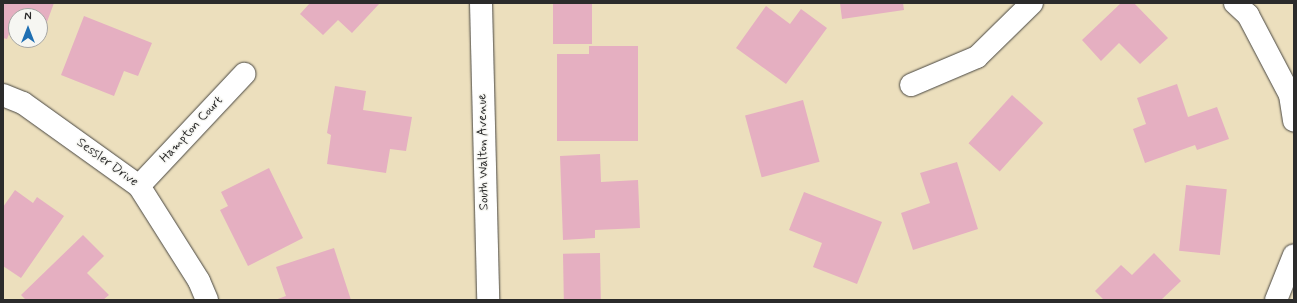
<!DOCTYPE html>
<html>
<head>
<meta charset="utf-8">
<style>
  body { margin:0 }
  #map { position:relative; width:1297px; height:303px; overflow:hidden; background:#ecdfbd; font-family:Mynerve,sans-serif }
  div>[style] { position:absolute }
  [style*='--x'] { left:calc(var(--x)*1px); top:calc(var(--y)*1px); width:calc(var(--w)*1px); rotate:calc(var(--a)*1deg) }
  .building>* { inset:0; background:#e5afc1; transform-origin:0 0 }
  .roads { filter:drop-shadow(0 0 1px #484641) drop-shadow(0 0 1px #484641) }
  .minor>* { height:22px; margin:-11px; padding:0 11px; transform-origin:11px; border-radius:11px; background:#fff }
  .tertiary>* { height:22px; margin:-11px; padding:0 11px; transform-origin:11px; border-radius:11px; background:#fff }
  span { translate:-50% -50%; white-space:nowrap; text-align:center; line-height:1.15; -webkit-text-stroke:3px #f6f6f2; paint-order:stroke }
  .street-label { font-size:13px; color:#2b2b2b }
  .frame { position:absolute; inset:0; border:4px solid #2b2b2b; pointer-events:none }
  .north { position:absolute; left:8px; top:8px; width:40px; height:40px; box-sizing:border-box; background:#f6f6f2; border:1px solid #a5a5a2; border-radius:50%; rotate:0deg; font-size:11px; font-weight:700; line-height:16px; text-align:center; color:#2b2b2b }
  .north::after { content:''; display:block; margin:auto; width:14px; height:18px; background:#1f6fb2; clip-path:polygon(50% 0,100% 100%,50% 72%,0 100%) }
</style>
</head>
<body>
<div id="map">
  <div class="building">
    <i style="clip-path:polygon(3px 3px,54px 3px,44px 30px,40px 29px,40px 16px,16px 16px,7px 39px,3px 38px)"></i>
    <i style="clip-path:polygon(310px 3px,380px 3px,352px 33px,338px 20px,323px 35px,300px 14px)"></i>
    <i style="left:553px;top:3px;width:39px;height:41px"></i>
    <i style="clip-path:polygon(840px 3px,903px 3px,904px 10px,842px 19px)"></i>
    <i style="clip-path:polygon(1121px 3px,1134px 3px,1168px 38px,1140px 64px,1119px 43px,1101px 61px,1082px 40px)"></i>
    <i style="clip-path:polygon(766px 6px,790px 24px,801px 9px,827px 28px,786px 84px,736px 48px)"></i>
    <i style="clip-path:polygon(84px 16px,152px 43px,138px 76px,124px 71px,114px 96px,61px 75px)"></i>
    <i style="clip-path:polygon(589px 46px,638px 46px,638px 141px,557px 141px,557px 54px,589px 54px)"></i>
    <i style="clip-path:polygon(1177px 84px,1188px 117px,1217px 107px,1229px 139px,1197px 150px,1195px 145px,1145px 163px,1133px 129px,1146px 124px,1137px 98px)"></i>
    <i style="clip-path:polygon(335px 86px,366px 91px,363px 110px,412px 117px,406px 151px,390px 149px,386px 173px,327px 164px,331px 135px,327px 133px)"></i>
    <i style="left:1012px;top:95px;width:42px;height:65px;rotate:42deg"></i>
    <i style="left:803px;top:100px;width:64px;height:60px;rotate:75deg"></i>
    <i style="clip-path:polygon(600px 154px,601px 182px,638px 180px,640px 228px,595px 230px,595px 238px,563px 240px,560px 156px)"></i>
    <i style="clip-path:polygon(957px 162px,978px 229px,913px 250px,901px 213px,930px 203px,920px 173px)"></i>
    <i style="clip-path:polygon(269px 168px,303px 238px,248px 266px,220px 210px,228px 206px,221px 192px)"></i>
    <i style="left:1186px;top:185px;width:41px;height:66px;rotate:6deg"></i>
    <i style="clip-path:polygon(15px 190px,33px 203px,37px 197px,64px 216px,21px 278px,3px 266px,3px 207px)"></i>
    <i style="clip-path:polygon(804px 192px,882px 222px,857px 284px,813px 267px,822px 243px,789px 230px)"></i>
    <i style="clip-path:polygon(83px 235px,104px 256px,87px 273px,109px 295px,103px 300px,26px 300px,21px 295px)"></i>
    <i style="clip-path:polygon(334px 248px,351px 300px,275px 300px,286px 296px,276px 267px)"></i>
    <i style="left:600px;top:253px;width:47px;height:37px;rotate:89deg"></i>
    <i style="clip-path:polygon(1154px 253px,1181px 281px,1161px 300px,1104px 300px,1095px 291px,1121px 265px,1132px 275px)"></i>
  </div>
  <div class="roads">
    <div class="minor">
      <i style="--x:1235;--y:3;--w:18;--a:43"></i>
      <i style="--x:1248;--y:15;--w:90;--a:62.3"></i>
      <i style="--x:1290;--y:95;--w:26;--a:81"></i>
      <i style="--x:911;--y:85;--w:72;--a:-23"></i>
      <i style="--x:977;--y:57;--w:77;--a:-44.5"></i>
      <i style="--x:3;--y:95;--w:22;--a:22"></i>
      <i style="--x:23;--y:103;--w:143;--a:35.6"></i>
      <i style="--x:139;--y:186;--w:112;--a:57.7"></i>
      <i style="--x:199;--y:281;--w:21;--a:67"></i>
      <i style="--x:139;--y:186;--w:154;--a:-46.8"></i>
      <i style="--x:1276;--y:300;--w:48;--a:-68.2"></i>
    </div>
    <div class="tertiary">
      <i style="--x:481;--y:3;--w:297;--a:88.6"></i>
    </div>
  </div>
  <div class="street-label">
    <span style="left:192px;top:130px;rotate:-47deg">Hampton Court</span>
    <span style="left:484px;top:152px;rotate:-91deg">South Walton Avenue</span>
    <span style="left:107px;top:163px;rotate:36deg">Sessler Drive</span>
  </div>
  <div class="frame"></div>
  <div class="north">N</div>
</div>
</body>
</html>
